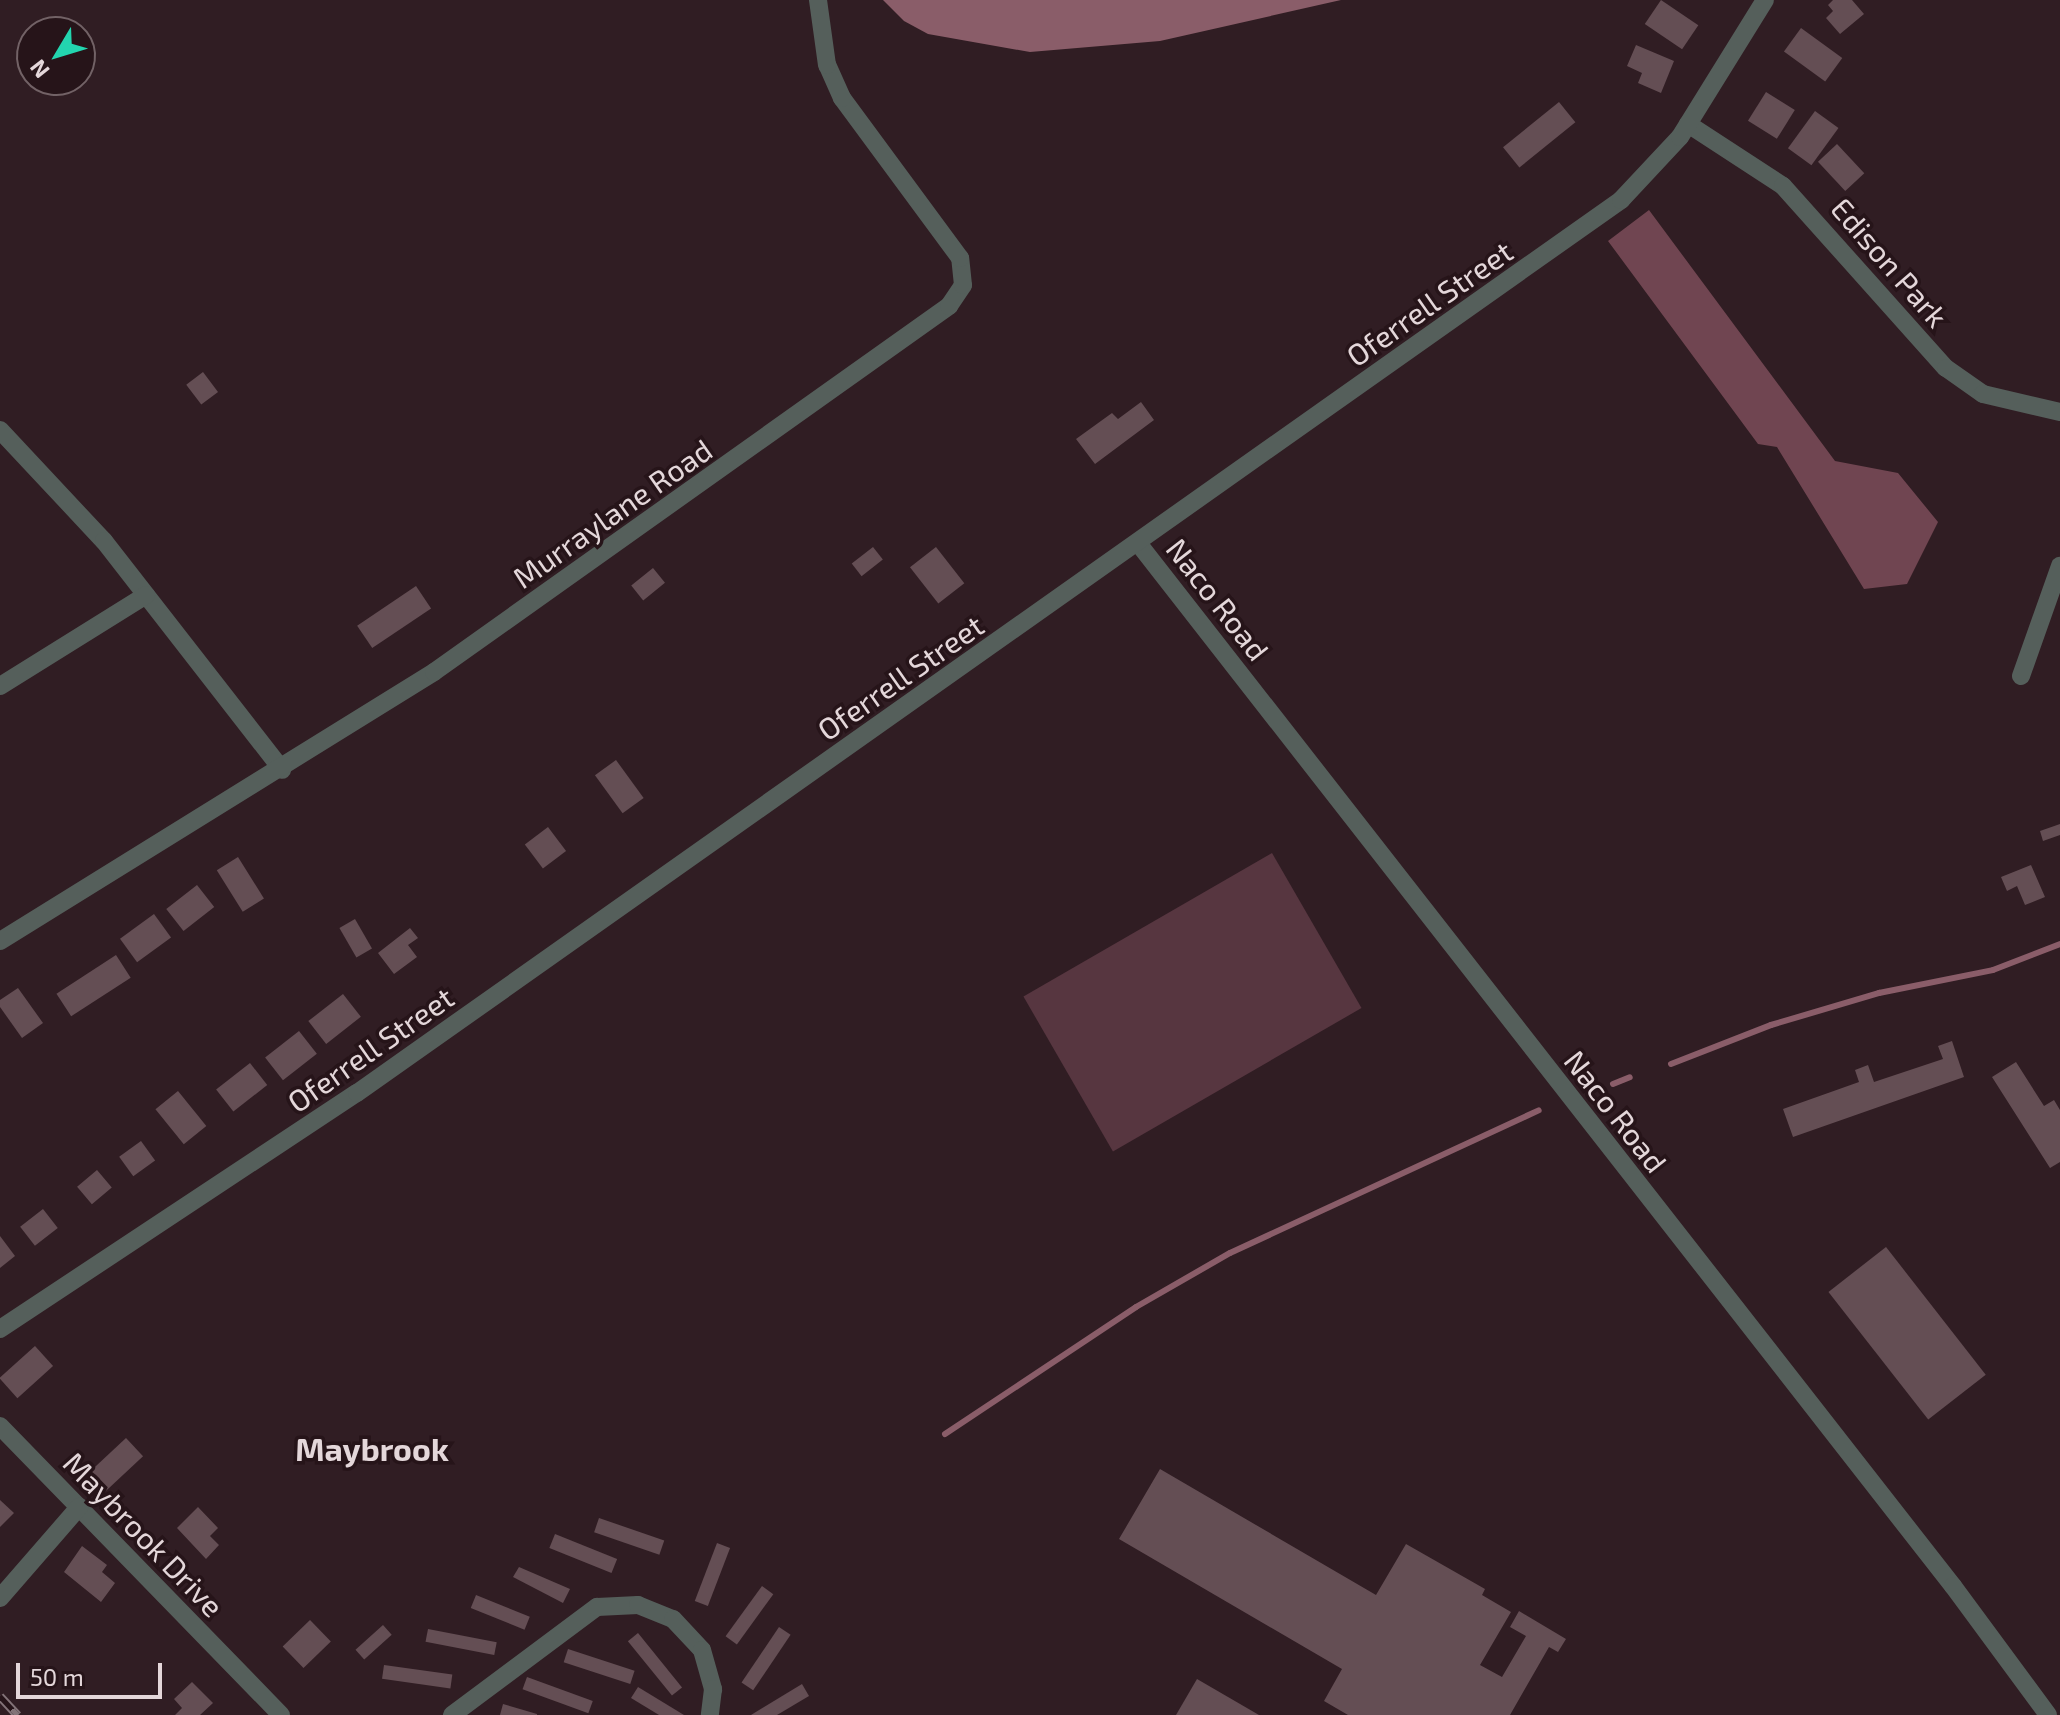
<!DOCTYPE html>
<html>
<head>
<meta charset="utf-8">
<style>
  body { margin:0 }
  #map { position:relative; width:2060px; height:1715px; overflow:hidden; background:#301d23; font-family:"Exo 2",sans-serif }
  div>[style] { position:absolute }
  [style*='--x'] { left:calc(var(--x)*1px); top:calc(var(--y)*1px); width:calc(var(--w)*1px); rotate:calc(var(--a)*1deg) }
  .green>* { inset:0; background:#573640; transform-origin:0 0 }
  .forest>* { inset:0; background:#704551 }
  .water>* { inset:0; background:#8a5d69 }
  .stream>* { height:6px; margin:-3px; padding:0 3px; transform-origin:3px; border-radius:3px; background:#8a5d69 }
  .building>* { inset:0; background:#644e54; transform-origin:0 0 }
  .minor>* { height:18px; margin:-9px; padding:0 9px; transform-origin:9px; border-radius:9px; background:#555f5b }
  .rail>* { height:9px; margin-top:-4.5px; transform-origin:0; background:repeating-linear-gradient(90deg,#261419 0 18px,#837378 0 36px); box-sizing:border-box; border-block:2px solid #837378 }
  span { translate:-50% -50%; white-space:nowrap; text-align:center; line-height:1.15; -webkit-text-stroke:7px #261419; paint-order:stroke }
  .street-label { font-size:30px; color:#e4d7da }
  .neighbourhood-label { font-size:32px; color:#e4d7da; font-weight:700 }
  .north { position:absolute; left:16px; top:16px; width:80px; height:80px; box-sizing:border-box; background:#261419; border:2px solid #726266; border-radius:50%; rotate:232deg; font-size:22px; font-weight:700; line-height:32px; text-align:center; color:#e4d7da }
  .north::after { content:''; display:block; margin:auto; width:28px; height:36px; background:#23d5af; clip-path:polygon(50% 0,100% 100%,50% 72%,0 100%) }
  .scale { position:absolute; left:16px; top:1663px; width:146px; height:36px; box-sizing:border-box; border:4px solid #e4d7da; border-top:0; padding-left:10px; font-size:24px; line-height:28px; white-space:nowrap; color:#e4d7da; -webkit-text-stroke:6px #261419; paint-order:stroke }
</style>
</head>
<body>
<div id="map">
  <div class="green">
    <i style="left:1272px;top:853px;width:179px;height:287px;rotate:60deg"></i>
  </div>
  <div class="forest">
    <i style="clip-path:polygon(1649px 210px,1835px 461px,1898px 473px,1938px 522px,1907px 584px,1864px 589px,1777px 447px,1758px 444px,1608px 241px)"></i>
  </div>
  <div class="water">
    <i style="clip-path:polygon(883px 0,1341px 0,1160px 41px,1030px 52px,928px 34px,904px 21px)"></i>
  </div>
  <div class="stream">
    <i style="--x:1671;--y:1064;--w:107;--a:-21.3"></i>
    <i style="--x:1771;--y:1025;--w:113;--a:-16.5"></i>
    <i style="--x:1879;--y:993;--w:116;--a:-11.4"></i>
    <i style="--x:1993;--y:970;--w:72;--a:-21.2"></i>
    <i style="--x:1613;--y:1084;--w:18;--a:-22"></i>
    <i style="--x:945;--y:1434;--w:229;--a:-33.6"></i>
    <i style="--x:1136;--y:1307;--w:108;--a:-29.9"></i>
    <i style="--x:1230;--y:1253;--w:340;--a:-24.8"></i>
  </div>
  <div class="building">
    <i style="left:1661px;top:0;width:45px;height:29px;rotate:34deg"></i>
    <i style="clip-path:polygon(1833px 0,1852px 0,1864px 14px,1840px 34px,1826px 18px,1833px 11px,1828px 5px)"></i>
    <i style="left:1801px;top:28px;width:51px;height:29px;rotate:36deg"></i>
    <i style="clip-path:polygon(1636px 45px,1674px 61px,1661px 93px,1638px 83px,1642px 73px,1627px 66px)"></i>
    <i style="left:1766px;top:92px;width:34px;height:34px;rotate:32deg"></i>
    <i style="left:1559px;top:102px;width:26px;height:72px;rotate:51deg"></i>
    <i style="left:1815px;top:111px;width:29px;height:46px;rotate:36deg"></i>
    <i style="left:1837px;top:144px;width:40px;height:26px;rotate:47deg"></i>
    <i style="left:203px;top:372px;width:25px;height:21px;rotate:53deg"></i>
    <i style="clip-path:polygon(1141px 402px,1154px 420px,1095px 464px,1076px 439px,1112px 413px,1118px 419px)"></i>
    <i style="left:873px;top:547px;width:16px;height:27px;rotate:52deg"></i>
    <i style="left:936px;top:547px;width:46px;height:33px;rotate:52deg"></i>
    <i style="left:653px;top:568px;width:19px;height:28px;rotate:51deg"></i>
    <i style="left:416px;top:586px;width:27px;height:71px;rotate:56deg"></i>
    <i style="left:616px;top:760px;width:47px;height:26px;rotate:54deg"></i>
    <i style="clip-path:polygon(2060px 824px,2060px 835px,2043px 841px,2040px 831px)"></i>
    <i style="left:548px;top:827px;width:30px;height:29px;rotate:53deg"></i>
    <i style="left:238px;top:857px;width:49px;height:25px;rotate:58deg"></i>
    <i style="clip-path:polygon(2031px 865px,2045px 897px,2025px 905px,2017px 886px,2007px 891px,2001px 877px)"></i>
    <i style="left:197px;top:885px;width:28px;height:39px;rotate:52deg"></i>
    <i style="left:154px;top:914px;width:29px;height:42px;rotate:54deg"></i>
    <i style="left:355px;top:919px;width:34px;height:18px;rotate:60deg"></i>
    <i style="clip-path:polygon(410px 928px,418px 938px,408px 945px,417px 957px,394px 974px,378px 953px)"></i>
    <i style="left:116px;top:955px;width:27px;height:71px;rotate:57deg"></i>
    <i style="clip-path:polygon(18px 988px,43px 1023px,22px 1038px,0 1007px,0 1000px)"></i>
    <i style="left:343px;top:994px;width:29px;height:44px;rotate:52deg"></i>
    <i style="left:299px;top:1031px;width:29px;height:43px;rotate:52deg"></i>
    <i style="clip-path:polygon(1952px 1041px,1964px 1077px,1793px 1137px,1783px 1109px,1859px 1082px,1855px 1070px,1868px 1065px,1874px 1082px,1943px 1059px,1938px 1046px)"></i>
    <i style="clip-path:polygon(2016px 1062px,2044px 1106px,2054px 1100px,2060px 1110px,2060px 1162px,2050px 1168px,1992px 1077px)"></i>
    <i style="left:250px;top:1063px;width:28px;height:43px;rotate:52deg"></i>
    <i style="left:178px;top:1091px;width:45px;height:29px;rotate:51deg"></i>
    <i style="left:141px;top:1141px;width:24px;height:27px;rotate:54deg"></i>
    <i style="left:97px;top:1170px;width:23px;height:26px;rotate:50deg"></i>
    <i style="left:43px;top:1209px;width:24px;height:29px;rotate:52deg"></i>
    <i style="clip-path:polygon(0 1236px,15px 1256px,0 1268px)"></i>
    <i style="left:1886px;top:1247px;width:162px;height:73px;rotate:52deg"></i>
    <i style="left:35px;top:1346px;width:27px;height:48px;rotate:48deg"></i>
    <i style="left:126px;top:1438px;width:25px;height:52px;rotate:47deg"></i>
    <i style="clip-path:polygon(1160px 1469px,1376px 1595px,1406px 1544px,1485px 1589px,1482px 1595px,1511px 1612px,1480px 1665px,1502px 1677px,1526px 1636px,1510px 1627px,1519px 1611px,1566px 1639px,1558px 1652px,1549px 1647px,1510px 1715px,1348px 1715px,1324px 1701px,1342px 1669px,1119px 1539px)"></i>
    <i style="clip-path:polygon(0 1500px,14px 1513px,0 1527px)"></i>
    <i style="clip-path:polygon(198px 1507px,218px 1528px,210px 1536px,219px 1545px,206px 1559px,177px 1528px)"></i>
    <i style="left:599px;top:1518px;width:69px;height:15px;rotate:19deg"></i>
    <i style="left:555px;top:1534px;width:67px;height:15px;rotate:22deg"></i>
    <i style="left:717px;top:1543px;width:14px;height:62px;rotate:21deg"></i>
    <i style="clip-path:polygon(82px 1546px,107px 1565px,102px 1572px,115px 1583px,101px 1602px,64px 1572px)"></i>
    <i style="clip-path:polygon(519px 1567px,570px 1589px,563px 1603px,513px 1577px)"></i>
    <i style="left:762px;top:1586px;width:14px;height:62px;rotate:36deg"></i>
    <i style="left:476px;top:1595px;width:58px;height:14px;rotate:22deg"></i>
    <i style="left:310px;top:1620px;width:30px;height:38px;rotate:46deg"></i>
    <i style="left:383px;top:1625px;width:13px;height:37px;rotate:48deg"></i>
    <i style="left:779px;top:1627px;width:14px;height:67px;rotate:34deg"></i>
    <i style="left:428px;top:1629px;width:70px;height:13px;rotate:11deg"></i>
    <i style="left:638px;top:1633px;width:70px;height:13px;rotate:51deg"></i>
    <i style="left:568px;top:1649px;width:70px;height:14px;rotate:18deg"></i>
    <i style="left:384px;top:1665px;width:69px;height:14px;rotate:8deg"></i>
    <i style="left:527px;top:1677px;width:70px;height:13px;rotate:20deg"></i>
    <i style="clip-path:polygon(1197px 1679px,1259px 1715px,1176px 1715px)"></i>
    <i style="clip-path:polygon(192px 1682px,213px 1703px,200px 1715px,175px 1715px,182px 1708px,174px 1699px)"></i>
    <i style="clip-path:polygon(802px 1684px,809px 1696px,777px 1715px,751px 1715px)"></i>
    <i style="clip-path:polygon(638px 1687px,684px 1715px,659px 1715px,631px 1698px)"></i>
    <i style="clip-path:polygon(503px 1704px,537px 1714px,537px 1715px,500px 1715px)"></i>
  </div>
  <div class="minor">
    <i style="--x:1688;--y:124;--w:113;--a:33.1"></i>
    <i style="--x:1783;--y:186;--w:244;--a:48.2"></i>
    <i style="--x:1946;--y:368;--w:45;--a:35.1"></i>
    <i style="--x:1983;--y:394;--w:79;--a:13.2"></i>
    <i style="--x:0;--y:430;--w:152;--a:46.9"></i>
    <i style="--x:104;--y:541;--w:290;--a:52.1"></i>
    <i style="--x:1138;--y:543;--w:1324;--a:52"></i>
    <i style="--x:1953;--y:1586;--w:160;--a:53.6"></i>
    <i style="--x:2021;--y:676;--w:117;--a:-70.5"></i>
    <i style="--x:0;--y:686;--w:172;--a:-31.9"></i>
    <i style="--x:0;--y:941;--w:511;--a:-31.79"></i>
    <i style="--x:434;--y:672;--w:632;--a:-35.4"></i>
    <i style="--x:949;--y:306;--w:25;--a:-56"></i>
    <i style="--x:963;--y:285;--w:27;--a:-96"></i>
    <i style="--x:960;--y:258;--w:199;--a:-126.4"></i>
    <i style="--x:842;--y:98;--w:36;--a:-114"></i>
    <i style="--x:827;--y:65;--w:66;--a:-97.9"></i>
    <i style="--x:0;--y:1329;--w:428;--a:-33.5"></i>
    <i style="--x:357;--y:1093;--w:1548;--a:-35.24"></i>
    <i style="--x:1621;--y:200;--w:86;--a:-46.9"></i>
    <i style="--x:1680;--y:137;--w:161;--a:-58.2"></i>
    <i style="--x:0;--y:1426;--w:403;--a:45.8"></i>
    <i style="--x:0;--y:1598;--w:121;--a:-49"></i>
    <i style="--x:452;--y:1715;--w:181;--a:-36.7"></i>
    <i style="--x:597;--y:1607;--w:41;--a:-2.8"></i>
    <i style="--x:638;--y:1605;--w:38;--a:22"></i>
    <i style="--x:673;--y:1619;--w:42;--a:46.9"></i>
    <i style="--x:702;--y:1650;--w:41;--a:74.2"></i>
    <i style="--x:713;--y:1689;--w:26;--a:97"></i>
  </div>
  <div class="rail">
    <i style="--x:0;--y:1696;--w:26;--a:47"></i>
  </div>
  <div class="street-label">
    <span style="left:1890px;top:262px;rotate:49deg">Edison Park</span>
    <span style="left:1429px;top:303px;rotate:-35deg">Oferrell Street</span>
    <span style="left:612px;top:513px;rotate:-35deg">Murraylane Road</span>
    <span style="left:1218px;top:599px;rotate:52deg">Naco Road</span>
    <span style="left:900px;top:677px;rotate:-35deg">Oferrell Street</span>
    <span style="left:370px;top:1049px;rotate:-35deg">Oferrell Street</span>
    <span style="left:1616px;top:1111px;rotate:52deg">Naco Road</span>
    <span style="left:144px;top:1534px;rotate:46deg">Maybrook Drive</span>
  </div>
  <div class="neighbourhood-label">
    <span style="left:372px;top:1448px">Maybrook</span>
  </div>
  <div class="north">N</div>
  <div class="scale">50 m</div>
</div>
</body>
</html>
